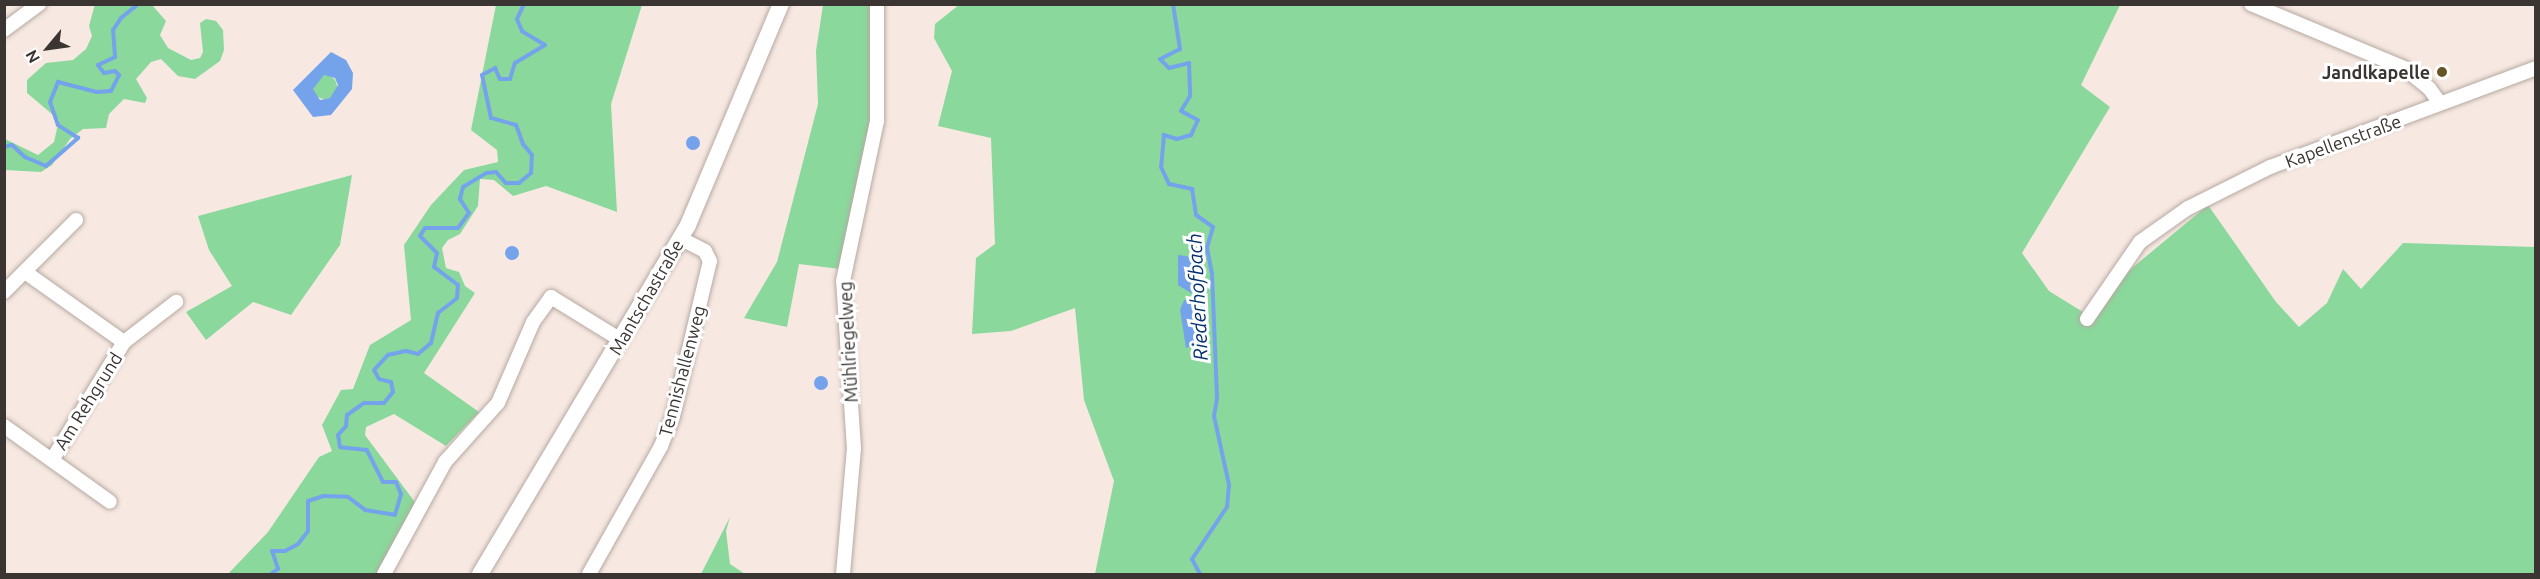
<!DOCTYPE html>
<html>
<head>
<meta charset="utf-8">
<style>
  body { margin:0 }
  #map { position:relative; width:2540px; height:579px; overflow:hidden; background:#f7e9e2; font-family:Ubuntu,sans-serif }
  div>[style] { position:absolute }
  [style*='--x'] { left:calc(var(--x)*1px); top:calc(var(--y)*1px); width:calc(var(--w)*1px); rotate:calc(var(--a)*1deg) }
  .green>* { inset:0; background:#8ad89b }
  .round { border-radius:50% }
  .water>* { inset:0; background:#74a3ec }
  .stream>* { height:4px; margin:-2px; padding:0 2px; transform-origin:2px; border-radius:2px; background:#74a3ec }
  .roads { filter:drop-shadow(0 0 2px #b6a9a2) drop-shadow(0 0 2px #b6a9a2) }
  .minor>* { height:14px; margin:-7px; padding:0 7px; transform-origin:7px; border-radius:7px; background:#fff }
  .tertiary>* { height:16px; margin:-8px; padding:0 8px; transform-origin:8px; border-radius:8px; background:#fff }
  .dots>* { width:16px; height:16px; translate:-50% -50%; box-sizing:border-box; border:3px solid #fff; border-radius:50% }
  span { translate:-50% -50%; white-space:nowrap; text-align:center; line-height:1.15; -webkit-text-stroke:6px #fff; paint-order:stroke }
  .poi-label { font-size:18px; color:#3a3532; font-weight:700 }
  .right { translate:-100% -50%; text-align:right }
  .street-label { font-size:18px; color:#3a3532 }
  .water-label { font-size:20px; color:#04306f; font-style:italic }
  .frame { position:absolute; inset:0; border:6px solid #3a3532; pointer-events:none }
  .north { position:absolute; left:18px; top:18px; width:60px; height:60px; -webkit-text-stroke:4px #fff; paint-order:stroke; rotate:241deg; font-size:16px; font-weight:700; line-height:24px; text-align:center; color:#3a3532 }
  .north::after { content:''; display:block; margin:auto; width:21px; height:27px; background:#3a3532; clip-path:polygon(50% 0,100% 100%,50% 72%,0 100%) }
</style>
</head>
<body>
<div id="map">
  <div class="green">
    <i style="clip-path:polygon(95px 4px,152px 5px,166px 21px,160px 35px,168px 48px,191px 60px,200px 58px,203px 52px,200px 23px,206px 19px,216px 21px,223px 30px,224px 50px,220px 61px,195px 79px,178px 76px,161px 59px,151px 62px,136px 79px,147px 98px,145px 103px,124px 99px,109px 114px,106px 128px,83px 129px,70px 139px,52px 165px,41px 172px,5px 170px,5px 139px,38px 155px,54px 142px,59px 120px,27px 93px,27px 80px,46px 63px,73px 60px,86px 49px,92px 36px,89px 26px)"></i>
    <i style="clip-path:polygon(960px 4px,2120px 5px,2081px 85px,2110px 107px,2022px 253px,2049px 291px,2091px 317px,2126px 273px,2208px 205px,2276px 302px,2299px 327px,2327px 303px,2343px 269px,2361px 289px,2403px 243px,2535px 247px,2535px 574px,1095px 574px,1114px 481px,1084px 400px,1075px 308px,1011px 331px,972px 334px,976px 258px,995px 244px,991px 138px,938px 126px,952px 71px,934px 38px,935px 24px)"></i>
    <i style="clip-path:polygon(496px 5px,642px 5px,611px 104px,617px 212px,546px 186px,513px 196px,494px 180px,480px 179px,478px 206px,460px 234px,448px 240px,442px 248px,446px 268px,459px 272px,465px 286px,475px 293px,424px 373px,479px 412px,446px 446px,394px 414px,366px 427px,365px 435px,417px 505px,379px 574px,228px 574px,268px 532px,319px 457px,332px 451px,322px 425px,341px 390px,353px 389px,370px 345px,411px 320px,404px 245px,431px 205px,464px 170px,498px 162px,497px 150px,471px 130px)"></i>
    <i style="clip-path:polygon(823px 5px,873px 5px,872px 120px,840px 269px,799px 264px,787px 327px,744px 318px,777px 262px,818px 104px,816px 51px)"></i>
    <i class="round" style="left:313px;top:75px;width:24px;height:24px"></i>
    <i style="clip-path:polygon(352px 175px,340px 245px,291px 315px,253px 302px,206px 340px,186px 312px,232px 286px,209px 250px,198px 216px)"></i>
    <i style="clip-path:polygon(730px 517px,726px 531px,730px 564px,745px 574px,701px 574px)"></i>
  </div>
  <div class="water">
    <i style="clip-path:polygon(evenodd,331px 52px,346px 60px,353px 73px,352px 89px,331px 115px,313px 117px,293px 90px,331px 52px,324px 75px,335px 78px,338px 85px,330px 98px,320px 100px,313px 89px,324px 75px)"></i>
    <i class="round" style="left:686px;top:136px;width:14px;height:14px"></i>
    <i class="round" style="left:505px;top:246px;width:14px;height:14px"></i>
    <i style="clip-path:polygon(1178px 255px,1192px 257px,1201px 265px,1200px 288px,1191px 293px,1178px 285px)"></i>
    <i style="clip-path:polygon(1201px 299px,1208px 341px,1186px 348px,1180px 310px,1184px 300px)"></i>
    <i class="round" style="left:814px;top:376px;width:14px;height:14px"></i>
  </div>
  <div class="stream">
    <i style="--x:1173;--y:4;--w:46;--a:81.2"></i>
    <i style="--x:1180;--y:49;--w:22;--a:153"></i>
    <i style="--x:1160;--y:59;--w:13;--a:45"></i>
    <i style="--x:1169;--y:68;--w:21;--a:-14"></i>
    <i style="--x:1189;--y:63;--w:33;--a:88"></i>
    <i style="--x:1190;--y:96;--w:17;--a:121"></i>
    <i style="--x:1181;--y:111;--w:19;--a:28"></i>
    <i style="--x:1198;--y:120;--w:17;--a:115"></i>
    <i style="--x:1191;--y:135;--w:15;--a:164"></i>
    <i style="--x:1177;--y:139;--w:14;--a:-163"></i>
    <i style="--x:1164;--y:135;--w:32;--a:95"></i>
    <i style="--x:1161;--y:167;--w:19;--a:65"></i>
    <i style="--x:1169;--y:184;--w:24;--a:12"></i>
    <i style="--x:1192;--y:189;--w:26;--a:81"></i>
    <i style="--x:1196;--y:215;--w:21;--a:35"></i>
    <i style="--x:1213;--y:227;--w:22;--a:106"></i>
    <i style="--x:1207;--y:248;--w:25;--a:79"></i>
    <i style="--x:1212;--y:273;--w:126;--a:87.7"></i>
    <i style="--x:1217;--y:399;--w:17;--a:100"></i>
    <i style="--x:1214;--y:416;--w:71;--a:77.7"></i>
    <i style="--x:1229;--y:485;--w:22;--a:95"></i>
    <i style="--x:1227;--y:507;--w:63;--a:123.9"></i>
    <i style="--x:1192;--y:559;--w:17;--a:62"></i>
    <i style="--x:4;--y:147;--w:8;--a:-14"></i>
    <i style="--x:12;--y:145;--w:18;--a:43"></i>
    <i style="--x:25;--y:157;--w:23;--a:23"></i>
    <i style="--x:46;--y:166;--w:43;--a:-41.2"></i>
    <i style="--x:78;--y:138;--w:24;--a:-147"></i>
    <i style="--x:58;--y:125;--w:24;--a:-109"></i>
    <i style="--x:50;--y:102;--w:22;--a:-68"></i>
    <i style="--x:58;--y:82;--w:40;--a:14.4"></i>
    <i style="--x:97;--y:92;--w:14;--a:-4"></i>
    <i style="--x:111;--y:91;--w:18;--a:-63"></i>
    <i style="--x:119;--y:75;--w:6;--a:-135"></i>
    <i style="--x:115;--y:71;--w:11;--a:170"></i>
    <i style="--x:104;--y:73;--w:10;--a:-127"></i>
    <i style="--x:98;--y:65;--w:19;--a:-25"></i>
    <i style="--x:115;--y:57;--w:27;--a:-94"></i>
    <i style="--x:113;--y:30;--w:14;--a:-56"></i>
    <i style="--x:121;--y:18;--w:22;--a:-39"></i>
    <i style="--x:271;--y:574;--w:9;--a:-36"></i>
    <i style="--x:278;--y:569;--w:19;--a:-108"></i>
    <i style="--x:272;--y:551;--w:13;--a:0"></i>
    <i style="--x:285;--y:551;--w:15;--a:-28"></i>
    <i style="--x:298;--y:544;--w:16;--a:-52"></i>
    <i style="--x:308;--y:531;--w:30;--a:-90"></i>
    <i style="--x:308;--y:501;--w:16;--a:-18"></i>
    <i style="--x:323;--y:496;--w:25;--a:2"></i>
    <i style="--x:348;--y:497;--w:21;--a:37"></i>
    <i style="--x:365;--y:510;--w:30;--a:9"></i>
    <i style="--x:395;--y:515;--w:22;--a:-74"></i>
    <i style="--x:401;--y:494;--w:13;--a:-113"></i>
    <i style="--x:396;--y:482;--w:13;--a:180"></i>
    <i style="--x:383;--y:482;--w:36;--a:-117"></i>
    <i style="--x:367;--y:450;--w:27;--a:-174"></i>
    <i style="--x:340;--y:447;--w:12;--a:-99"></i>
    <i style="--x:338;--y:435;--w:12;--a:-48"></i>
    <i style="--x:346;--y:426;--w:11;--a:-85"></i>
    <i style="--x:347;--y:415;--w:21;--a:-35"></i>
    <i style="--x:364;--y:403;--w:20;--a:0"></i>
    <i style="--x:384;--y:403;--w:14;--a:-51"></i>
    <i style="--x:393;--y:392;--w:10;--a:-101"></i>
    <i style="--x:391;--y:382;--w:12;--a:-166"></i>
    <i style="--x:379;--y:379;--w:10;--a:-119"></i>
    <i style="--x:374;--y:370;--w:21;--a:-47"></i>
    <i style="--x:388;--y:355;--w:18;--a:-13"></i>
    <i style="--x:406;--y:351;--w:12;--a:14"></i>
    <i style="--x:418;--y:354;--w:17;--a:-40"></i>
    <i style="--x:431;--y:343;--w:31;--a:-77"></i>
    <i style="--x:438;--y:313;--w:24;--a:-38"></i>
    <i style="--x:457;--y:298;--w:13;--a:-86"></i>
    <i style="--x:458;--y:285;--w:30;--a:-143"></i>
    <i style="--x:434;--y:267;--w:14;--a:-78"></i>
    <i style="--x:437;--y:253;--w:24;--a:-135"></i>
    <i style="--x:420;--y:236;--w:9;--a:-58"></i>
    <i style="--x:425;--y:228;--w:33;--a:0"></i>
    <i style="--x:458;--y:228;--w:19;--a:-54"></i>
    <i style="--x:469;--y:213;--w:17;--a:-123"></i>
    <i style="--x:460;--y:199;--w:12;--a:-76"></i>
    <i style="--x:463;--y:187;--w:27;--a:-31"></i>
    <i style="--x:486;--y:173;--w:10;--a:-6"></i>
    <i style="--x:496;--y:172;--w:15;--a:48"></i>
    <i style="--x:506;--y:183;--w:13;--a:0"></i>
    <i style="--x:519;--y:183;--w:16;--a:-40"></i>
    <i style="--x:531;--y:173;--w:18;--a:-87"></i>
    <i style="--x:532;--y:155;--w:14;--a:-129"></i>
    <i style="--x:523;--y:144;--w:20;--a:-110"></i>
    <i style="--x:516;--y:125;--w:26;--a:-164"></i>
    <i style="--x:491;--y:118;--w:44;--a:-101.8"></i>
    <i style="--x:482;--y:75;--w:15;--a:-28"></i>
    <i style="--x:495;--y:68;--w:12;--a:66"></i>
    <i style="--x:500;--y:79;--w:10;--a:0"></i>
    <i style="--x:510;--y:79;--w:17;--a:-73"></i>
    <i style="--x:515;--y:63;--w:35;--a:-31"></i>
    <i style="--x:545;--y:45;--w:27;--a:-149"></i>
    <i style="--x:522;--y:31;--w:13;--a:-113"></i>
    <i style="--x:517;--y:19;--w:17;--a:-65"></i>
  </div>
  <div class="roads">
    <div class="minor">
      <i style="--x:2251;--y:4;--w:166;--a:22.7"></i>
      <i style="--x:2404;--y:68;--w:32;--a:39"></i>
      <i style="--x:2429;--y:88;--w:19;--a:54"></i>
      <i style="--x:4;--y:30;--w:44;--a:-36.6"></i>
      <i style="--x:25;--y:272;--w:121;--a:35.3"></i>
      <i style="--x:124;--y:342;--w:66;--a:-37.6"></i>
      <i style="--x:4;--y:292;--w:102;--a:-45"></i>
      <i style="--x:2087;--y:319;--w:93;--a:-55.5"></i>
      <i style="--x:2140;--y:242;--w:59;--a:-35.3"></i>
      <i style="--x:2188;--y:208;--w:92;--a:-26.6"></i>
      <i style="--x:2270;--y:167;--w:284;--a:-20.4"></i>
      <i style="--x:4;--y:426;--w:130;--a:35.6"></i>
      <i style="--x:52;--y:460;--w:138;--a:-58.6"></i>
      <i style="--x:384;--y:574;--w:128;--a:-61.4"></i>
      <i style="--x:445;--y:462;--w:79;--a:-48.1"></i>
      <i style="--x:498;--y:403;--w:88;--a:-66.6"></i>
      <i style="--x:533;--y:322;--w:31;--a:-54"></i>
      <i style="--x:551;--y:297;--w:82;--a:31.6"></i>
      <i style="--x:589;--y:574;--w:147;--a:-60.6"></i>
      <i style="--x:661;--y:446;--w:32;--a:-68"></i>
      <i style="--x:673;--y:416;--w:159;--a:-76.6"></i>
      <i style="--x:710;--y:261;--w:11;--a:-117"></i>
      <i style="--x:705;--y:251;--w:28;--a:-153"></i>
      <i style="--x:843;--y:574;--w:125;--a:-85"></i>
      <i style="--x:854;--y:449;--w:168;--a:-93.7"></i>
      <i style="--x:843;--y:281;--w:164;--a:-78"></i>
      <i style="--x:877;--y:121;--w:117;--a:-90"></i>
    </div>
    <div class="tertiary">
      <i style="--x:480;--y:574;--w:406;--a:-59.2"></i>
      <i style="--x:688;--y:225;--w:240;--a:-67.2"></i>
    </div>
  </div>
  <div class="dots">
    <i style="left:2442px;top:72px;background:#655623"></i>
  </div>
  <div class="poi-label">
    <span class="right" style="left:2430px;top:72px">Jandlkapelle</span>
  </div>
  <div class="street-label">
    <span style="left:2343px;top:141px;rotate:-20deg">Kapellenstraße</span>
    <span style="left:646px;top:297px;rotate:-60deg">Mantschastraße</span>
    <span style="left:848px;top:342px;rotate:-93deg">Mühlriegelweg</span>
    <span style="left:682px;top:371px;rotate:-75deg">Tennishallenweg</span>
    <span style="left:88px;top:401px;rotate:-58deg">Am Rehgrund</span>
  </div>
  <div class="water-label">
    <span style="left:1197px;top:297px;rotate:-93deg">Riederhofbach</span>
  </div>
  <div class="frame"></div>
  <div class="north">N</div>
</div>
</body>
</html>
